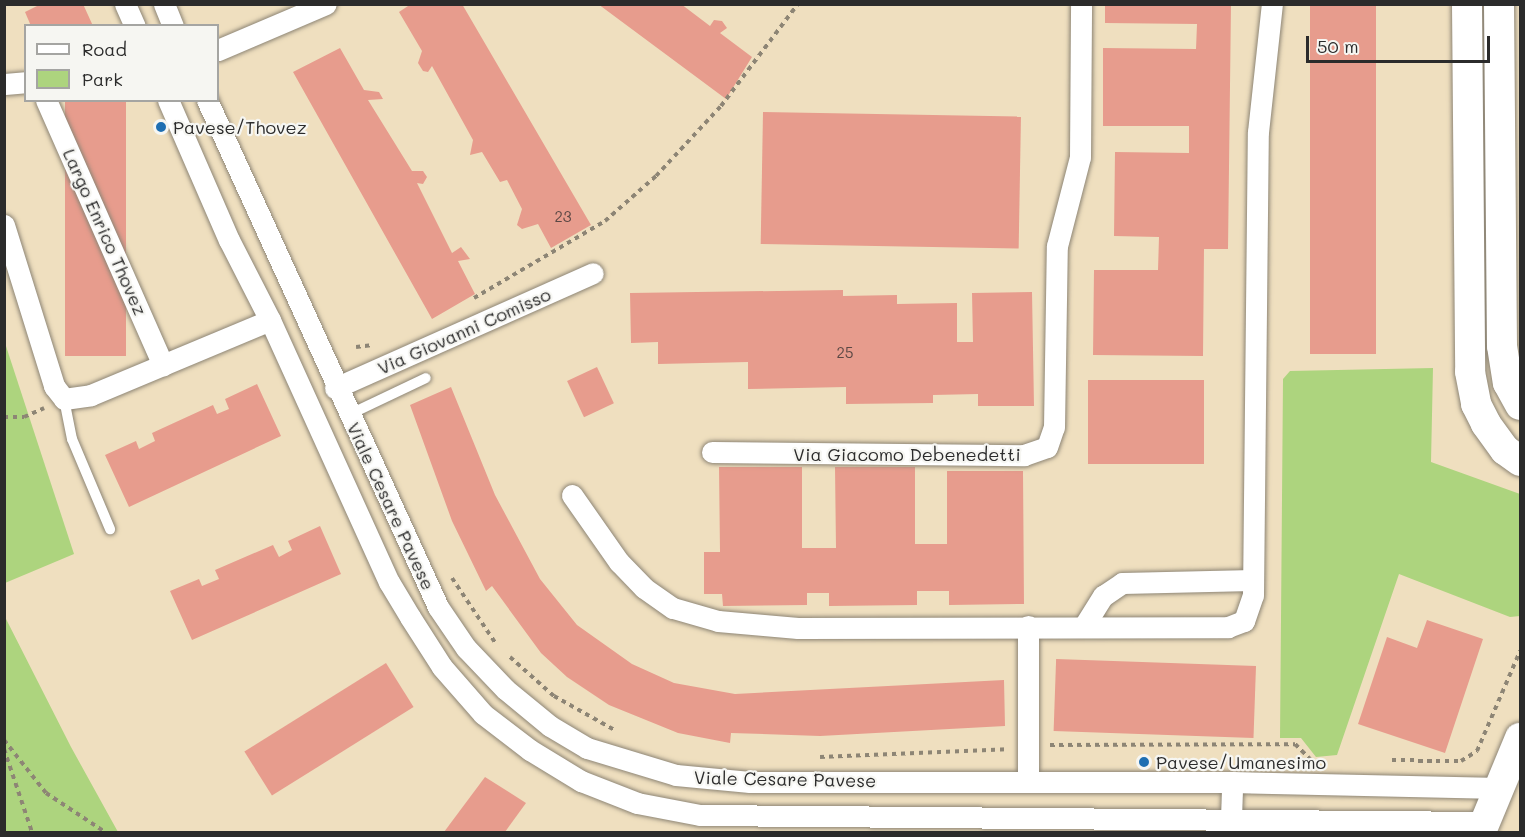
<!DOCTYPE html>
<html>
<head>
<meta charset="utf-8">
<style>
  body { margin:0 }
  #map { position:relative; width:1525px; height:837px; overflow:hidden; background:#efdfbf; font-family:Mali,sans-serif }
  div>[style] { position:absolute }
  [style*='--x'] { left:calc(var(--x)*1px); top:calc(var(--y)*1px); width:calc(var(--w)*1px); rotate:calc(var(--a)*1deg) }
  .green>* { inset:0; background:#add47e }
  .building>* { inset:0; background:#e79c8d; transform-origin:0 0 }
  .path>* { height:4px; margin-top:-2px; transform-origin:0; background:repeating-linear-gradient(90deg,#8d8575 0 4.5px,transparent 0 9px) }
  .roads { filter:drop-shadow(0 0 2px #8d8575) drop-shadow(0 0 2px #8d8575) }
  .lane>* { height:10px; margin:-5px; padding:0 5px; transform-origin:5px; border-radius:5px; background:#fff }
  .street>* { height:21px; margin:-10.5px; padding:0 10.5px; transform-origin:10.5px; border-radius:10.5px; background:#fff }
  .secondary>* { height:30px; margin:-15px; padding:0 15px; transform-origin:15px; border-radius:15px; background:#fff }
  .dots>* { width:16px; height:16px; translate:-50% -50%; box-sizing:border-box; border:3px solid #f6f6f2; border-radius:50% }
  span { translate:-50% -50%; white-space:nowrap; text-align:center; line-height:1.15; -webkit-text-stroke:4.5px #f6f6f2; paint-order:stroke }
  .number-label { font-size:15px; color:#5a4744 }
  .number-label span { -webkit-text-stroke-width:0 }
  .poi-label { font-size:18px; color:#2b2b2b }
  .left { translate:0 -50%; text-align:left }
  .street-label { font-size:18px; color:#2b2b2b }
  .frame { position:absolute; inset:0; border:6px solid #2b2b2b; pointer-events:none }
  .legend { position:absolute; left:24px; top:24px; width:195px; height:78px; box-sizing:border-box; background:#f6f6f2; border:2px solid #a5a5a2; margin:0; padding:8px 10px; list-style:none; font-size:18px; color:#2b2b2b }
  .legend li { display:flex; align-items:center; gap:12px; height:30px }
  .legend b { width:30px; border:2px solid #a5a5a2 }
  .scale { position:absolute; left:1306px; top:36px; width:184px; height:27px; box-sizing:border-box; border:3px solid #2b2b2b; border-top:0; padding-left:8px; font-size:18px; line-height:21px; white-space:nowrap; color:#2b2b2b; -webkit-text-stroke:4px #f6f6f2; paint-order:stroke }
</style>
</head>
<body>
<div id="map">
  <div class="green">
    <i style="clip-path:polygon(4px 340px,74px 554px,5px 583px,4px 583px)"></i>
    <i style="clip-path:polygon(1433px 368px,1431px 462px,1520px 494px,1520px 616px,1510px 617px,1399px 574px,1337px 755px,1316px 757px,1301px 738px,1280px 738px,1283px 379px,1290px 371px)"></i>
    <i style="clip-path:polygon(4px 615px,71px 747px,118px 832px,5px 832px)"></i>
  </div>
  <div class="building">
    <i style="clip-path:polygon(41px 4px,83px 4px,93px 26px,31px 26px,25px 12px)"></i>
    <i style="clip-path:polygon(411px 4px,462px 4px,591px 225px,551px 248px,538px 224px,522px 229px,517px 225px,522px 209px,507px 180px,500px 182px,482px 152px,470px 155px,473px 140px,432px 66px,428px 72px,423px 71px,418px 63px,422px 51px,399px 12px)"></i>
    <i style="clip-path:polygon(598px 4px,681px 4px,710px 26px,714px 20px,722px 21px,727px 28px,720px 33px,752px 57px,726px 99px)"></i>
    <i style="clip-path:polygon(1105px 4px,1231px 4px,1228px 249px,1204px 249px,1203px 356px,1093px 355px,1094px 270px,1158px 270px,1159px 237px,1114px 236px,1115px 152px,1189px 153px,1189px 126px,1103px 126px,1103px 48px,1196px 49px,1197px 24px,1105px 23px)"></i>
    <i style="left:1310px;top:4px;width:66px;height:350px"></i>
    <i style="clip-path:polygon(340px 48px,364px 90px,379px 92px,383px 99px,368px 100px,412px 171px,423px 171px,427px 177px,423px 184px,417px 183px,452px 253px,461px 247px,470px 259px,458px 261px,475px 294px,432px 319px,293px 72px)"></i>
    <i style="left:65px;top:100px;width:61px;height:256px"></i>
    <i style="left:763px;top:112px;width:258px;height:132px;rotate:1deg"></i>
    <i style="clip-path:polygon(843px 290px,843px 296px,897px 295px,897px 304px,957px 303px,957px 342px,973px 342px,972px 293px,1032px 292px,1034px 406px,978px 406px,978px 394px,933px 395px,933px 403px,846px 404px,846px 387px,748px 389px,748px 362px,658px 364px,658px 342px,631px 343px,630px 293px)"></i>
    <i style="left:597px;top:367px;width:40px;height:33px;rotate:65deg"></i>
    <i style="left:1088px;top:380px;width:116px;height:84px"></i>
    <i style="clip-path:polygon(257px 384px,281px 436px,129px 507px,105px 455px,136px 441px,139px 449px,155px 441px,152px 433px,213px 405px,217px 414px,229px 409px,225px 399px)"></i>
    <i style="clip-path:polygon(451px 387px,495px 495px,540px 579px,577px 625px,632px 664px,674px 683px,735px 694px,1004px 680px,1005px 726px,820px 736px,731px 733px,730px 743px,678px 733px,609px 705px,567px 677px,541px 653px,492px 586px,486px 591px,452px 521px,410px 405px)"></i>
    <i style="clip-path:polygon(719px 467px,802px 467px,802px 548px,836px 548px,835px 467px,915px 467px,915px 544px,947px 544px,947px 471px,1023px 471px,1024px 604px,949px 605px,949px 591px,917px 591px,917px 605px,829px 606px,829px 593px,807px 593px,807px 605px,723px 606px,722px 594px,704px 594px,704px 552px,720px 552px)"></i>
    <i style="clip-path:polygon(320px 526px,341px 574px,192px 640px,170px 591px,199px 579px,202px 586px,219px 579px,215px 570px,273px 545px,279px 557px,292px 550px,288px 541px)"></i>
    <i style="clip-path:polygon(1427px 620px,1483px 639px,1445px 753px,1358px 724px,1387px 637px,1417px 648px)"></i>
    <i style="left:386px;top:663px;width:52px;height:167px;rotate:58deg"></i>
    <i style="left:1256px;top:666px;width:72px;height:200px;rotate:92deg"></i>
    <i style="clip-path:polygon(485px 777px,526px 803px,505px 832px,444px 832px)"></i>
  </div>
  <div class="path">
    <i style="--x:474;--y:298;--w:152;--a:-30.4"></i>
    <i style="--x:605;--y:221;--w:68;--a:-41.4"></i>
    <i style="--x:656;--y:176;--w:96;--a:-47.1"></i>
    <i style="--x:721;--y:106;--w:128;--a:-53"></i>
    <i style="--x:356;--y:347;--w:17;--a:-7"></i>
    <i style="--x:4;--y:417;--w:20;--a:0"></i>
    <i style="--x:24;--y:417;--w:22;--a:-24"></i>
    <i style="--x:452;--y:578;--w:79;--a:56.3"></i>
    <i style="--x:510;--y:657;--w:59;--a:41.6"></i>
    <i style="--x:554;--y:696;--w:71;--a:29.4"></i>
    <i style="--x:4;--y:740;--w:68;--a:51.6"></i>
    <i style="--x:46;--y:793;--w:71;--a:33.5"></i>
    <i style="--x:1050;--y:745;--w:245;--a:-0.2"></i>
    <i style="--x:1295;--y:744;--w:25;--a:45"></i>
    <i style="--x:4;--y:749;--w:88;--a:71.4"></i>
    <i style="--x:820;--y:757;--w:187;--a:-2.4"></i>
    <i style="--x:1392;--y:760;--w:26;--a:0"></i>
    <i style="--x:1418;--y:761;--w:43;--a:0"></i>
    <i style="--x:1461;--y:761;--w:19;--a:-32"></i>
    <i style="--x:1477;--y:751;--w:109;--a:-66.7"></i>
  </div>
  <div class="roads">
    <div class="lane">
      <i style="--x:64;--y:399;--w:41;--a:78.7"></i>
      <i style="--x:72;--y:439;--w:98;--a:67.1"></i>
      <i style="--x:348;--y:415;--w:86;--a:-25.4"></i>
    </div>
    <div class="street">
      <i style="--x:125;--y:4;--w:24;--a:66"></i>
      <i style="--x:164;--y:4;--w:24;--a:68"></i>
      <i style="--x:218;--y:50;--w:117;--a:-23.1"></i>
      <i style="--x:4;--y:84;--w:22;--a:-5"></i>
      <i style="--x:46;--y:100;--w:290;--a:66.2"></i>
      <i style="--x:168;--y:100;--w:153;--a:66.5"></i>
      <i style="--x:229;--y:240;--w:90;--a:62.9"></i>
      <i style="--x:270;--y:320;--w:288;--a:65.6"></i>
      <i style="--x:389;--y:582;--w:41;--a:59"></i>
      <i style="--x:410;--y:617;--w:59;--a:57.4"></i>
      <i style="--x:442;--y:667;--w:62;--a:48.9"></i>
      <i style="--x:483;--y:714;--w:59;--a:37.5"></i>
      <i style="--x:530;--y:750;--w:60;--a:31.3"></i>
      <i style="--x:581;--y:781;--w:60;--a:21.4"></i>
      <i style="--x:637;--y:803;--w:64;--a:10.8"></i>
      <i style="--x:700;--y:815;--w:785;--a:0.51"></i>
      <i style="--x:207;--y:100;--w:557;--a:65.5"></i>
      <i style="--x:438;--y:607;--w:50;--a:55.7"></i>
      <i style="--x:466;--y:648;--w:57;--a:46.4"></i>
      <i style="--x:505;--y:689;--w:58;--a:39.4"></i>
      <i style="--x:550;--y:726;--w:43;--a:30.7"></i>
      <i style="--x:587;--y:748;--w:93;--a:16.9"></i>
      <i style="--x:676;--y:775;--w:74;--a:5.4"></i>
      <i style="--x:750;--y:782;--w:482;--a:0"></i>
      <i style="--x:1232;--y:782;--w:268;--a:1.3"></i>
      <i style="--x:4;--y:225;--w:169;--a:72.7"></i>
      <i style="--x:54;--y:386;--w:16;--a:52"></i>
      <i style="--x:64;--y:399;--w:27;--a:-8"></i>
      <i style="--x:91;--y:395;--w:194;--a:-22.7"></i>
      <i style="--x:335;--y:388;--w:282;--a:-24"></i>
      <i style="--x:712;--y:452;--w:312;--a:0.6"></i>
      <i style="--x:1024;--y:455;--w:24;--a:-19"></i>
      <i style="--x:1047;--y:447;--w:21;--a:-71"></i>
      <i style="--x:1054;--y:427;--w:181;--a:-89.1"></i>
      <i style="--x:1057;--y:246;--w:92;--a:-75.5"></i>
      <i style="--x:1080;--y:157;--w:153;--a:-89.6"></i>
      <i style="--x:572;--y:495;--w:82;--a:55"></i>
      <i style="--x:619;--y:562;--w:36;--a:46"></i>
      <i style="--x:644;--y:588;--w:35;--a:35"></i>
      <i style="--x:673;--y:608;--w:47;--a:16.1"></i>
      <i style="--x:718;--y:621;--w:80;--a:5"></i>
      <i style="--x:798;--y:628;--w:430;--a:-0.1"></i>
      <i style="--x:1228;--y:627;--w:17;--a:-21"></i>
      <i style="--x:1244;--y:621;--w:28;--a:-71"></i>
      <i style="--x:1253;--y:595;--w:463;--a:-89.4"></i>
      <i style="--x:1258;--y:132;--w:129;--a:-83.8"></i>
      <i style="--x:1084;--y:626;--w:36;--a:-58"></i>
      <i style="--x:1103;--y:596;--w:23;--a:-34"></i>
      <i style="--x:1122;--y:583;--w:131;--a:-1.3"></i>
      <i style="--x:1028;--y:781;--w:155;--a:-90"></i>
      <i style="--x:1231;--y:818;--w:36;--a:-88"></i>
    </div>
    <div class="secondary">
      <i style="--x:1467;--y:4;--w:368;--a:89.5"></i>
      <i style="--x:1470;--y:372;--w:33;--a:79"></i>
      <i style="--x:1476;--y:404;--w:22;--a:63"></i>
      <i style="--x:1486;--y:424;--w:32;--a:54"></i>
      <i style="--x:1505;--y:450;--w:19;--a:36"></i>
      <i style="--x:1499;--y:4;--w:342;--a:89.5"></i>
      <i style="--x:1502;--y:346;--w:37;--a:81"></i>
      <i style="--x:1508;--y:383;--w:25;--a:61"></i>
      <i style="--x:1481;--y:832;--w:102;--a:-67.5"></i>
    </div>
  </div>
  <div class="dots">
    <i style="left:161px;top:127px;background:#1f6fb2"></i>
    <i style="left:1144px;top:762px;background:#1f6fb2"></i>
  </div>
  <div class="number-label">
    <span style="left:563px;top:217px">23</span>
    <span style="left:845px;top:353px">25</span>
  </div>
  <div class="poi-label">
    <span class="left" style="left:173px;top:127px">Pavese/Thovez</span>
    <span class="left" style="left:1156px;top:762px">Pavese/Umanesimo</span>
  </div>
  <div class="street-label">
    <span style="left:105px;top:232px;rotate:66deg">Largo Enrico Thovez</span>
    <span style="left:464px;top:331px;rotate:-24deg">Via Giovanni Comisso</span>
    <span style="left:907px;top:454px">Via Giacomo Debenedetti</span>
    <span style="left:391px;top:506px;rotate:65deg">Viale Cesare Pavese</span>
    <span style="left:785px;top:779px;rotate:1deg">Viale Cesare Pavese</span>
  </div>
  <div class="frame"></div>
  <ul class="legend">
  <li><b style="height:8px;background:#fff"></b>Road</li>
  <li><b style="height:16px;background:#add47e"></b>Park</li>
  </ul>
  <div class="scale">50 m</div>
</div>
</body>
</html>
